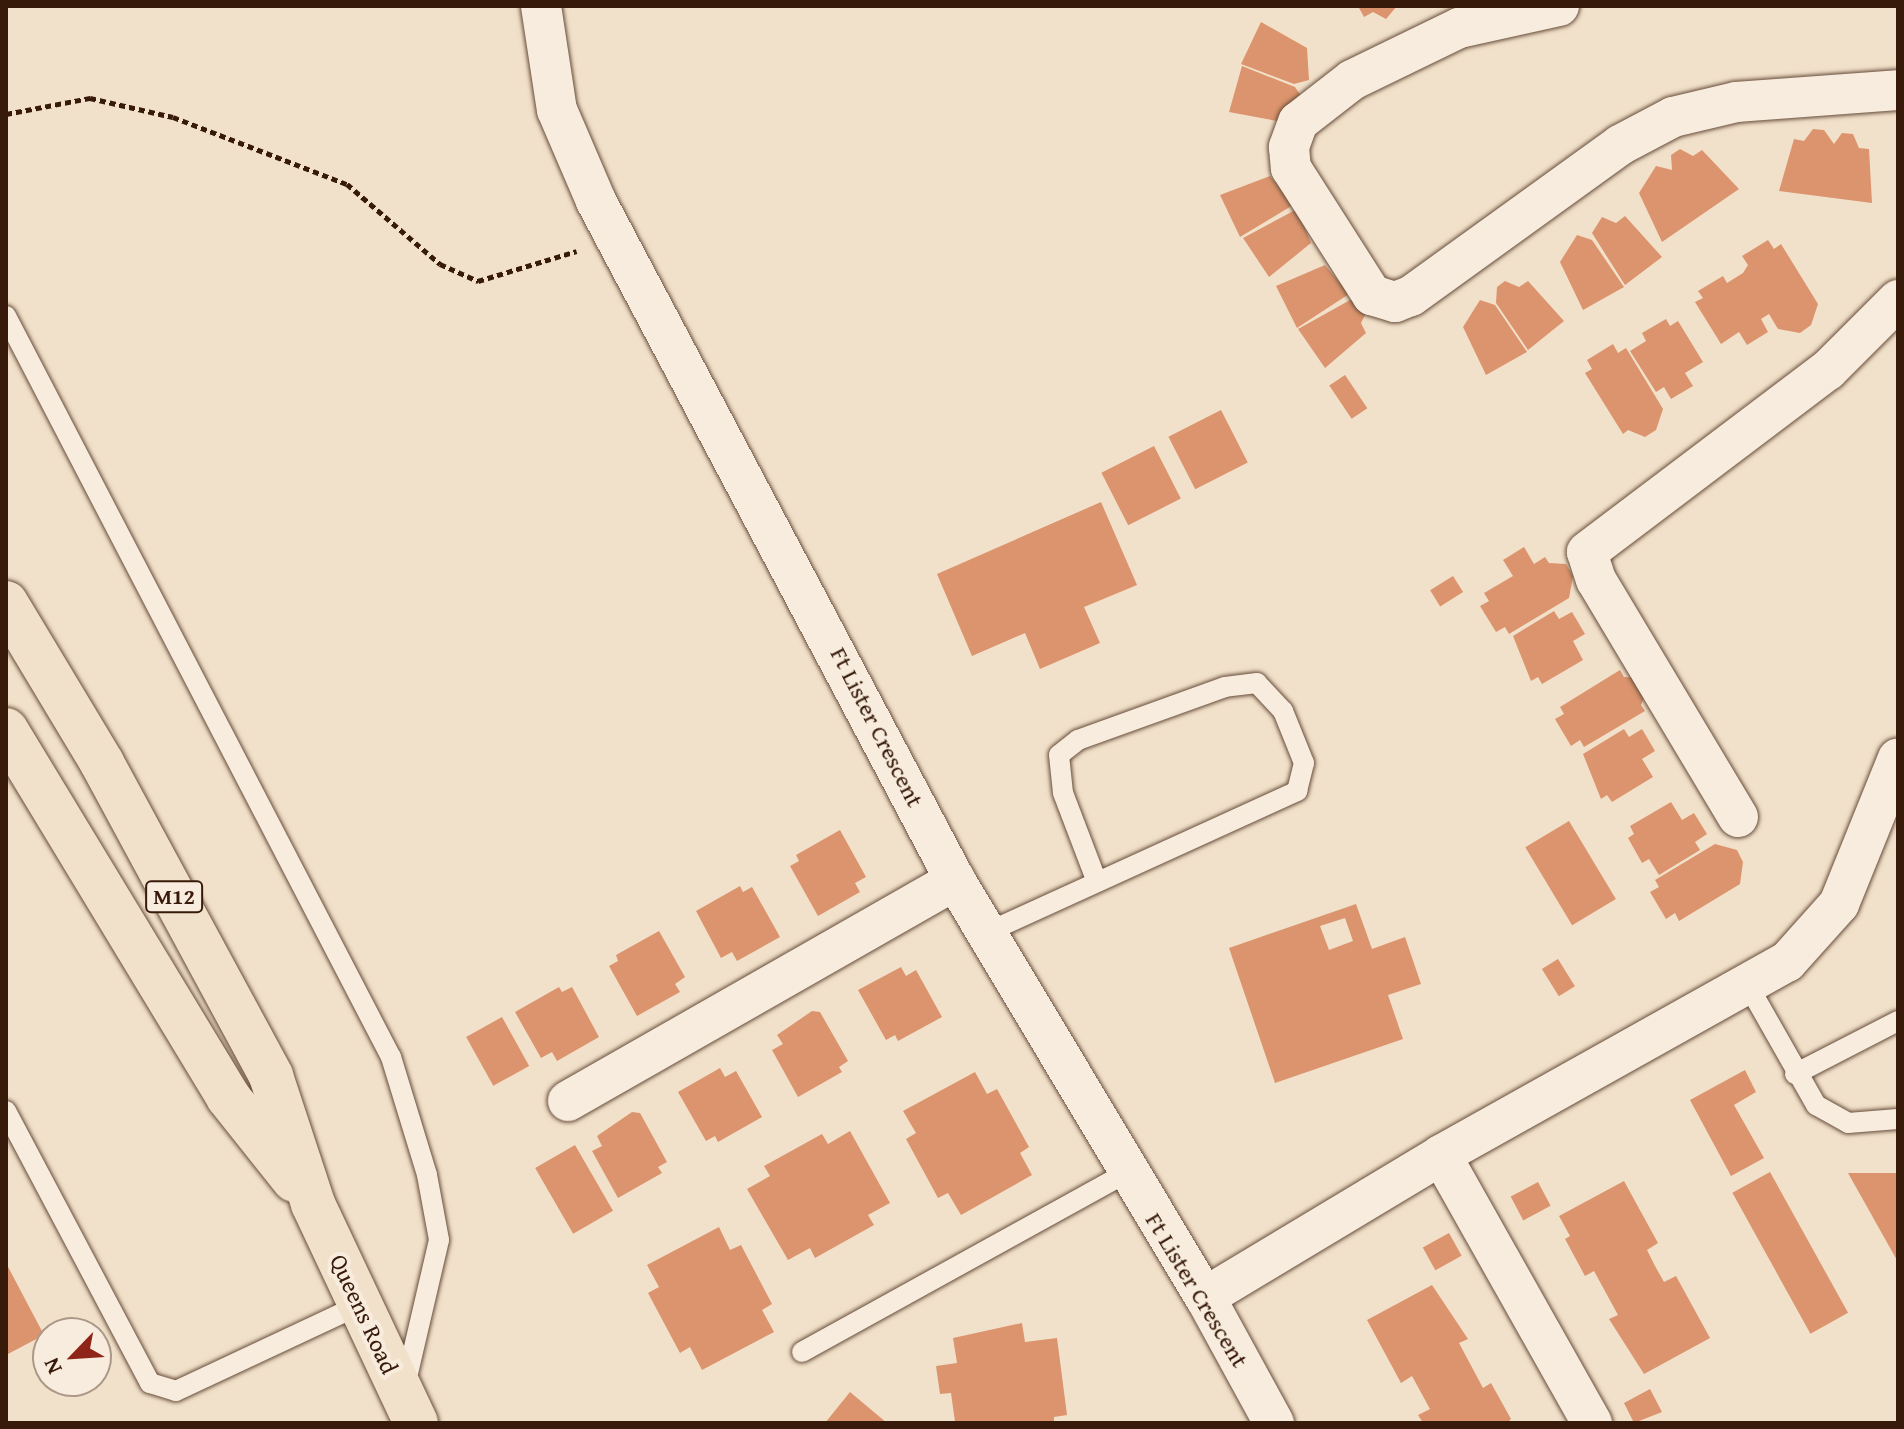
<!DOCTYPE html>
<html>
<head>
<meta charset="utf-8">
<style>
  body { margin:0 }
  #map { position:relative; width:1904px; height:1429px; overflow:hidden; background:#f2e1ca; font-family:"Gentium Book Plus",serif }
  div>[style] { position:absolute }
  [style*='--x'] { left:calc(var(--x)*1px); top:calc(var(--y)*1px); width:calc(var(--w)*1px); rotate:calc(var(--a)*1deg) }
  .building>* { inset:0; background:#db946d; transform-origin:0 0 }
  .path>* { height:5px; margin-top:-2.5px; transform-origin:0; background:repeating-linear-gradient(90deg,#381a0a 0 6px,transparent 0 10px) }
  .roads { filter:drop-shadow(0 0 2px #664c3a) drop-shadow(0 0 2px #664c3a) }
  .service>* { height:20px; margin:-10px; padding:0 10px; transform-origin:10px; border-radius:10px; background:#f7ecdd }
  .minor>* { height:40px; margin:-20px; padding:0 20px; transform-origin:20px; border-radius:20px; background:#f7ecdd }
  .trunk>* { height:44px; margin:-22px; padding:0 22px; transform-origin:22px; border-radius:22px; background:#f2e1ca }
  span { translate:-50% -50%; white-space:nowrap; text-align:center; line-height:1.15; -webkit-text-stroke:8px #f7ecdd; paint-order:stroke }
  .shield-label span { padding:2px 6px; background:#f7ecdd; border:2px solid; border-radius:6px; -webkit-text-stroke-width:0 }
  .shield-label { font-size:22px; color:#381a0a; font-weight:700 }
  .street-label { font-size:24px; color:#381a0a }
  .frame { position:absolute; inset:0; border:8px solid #381a0a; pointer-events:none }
  .north { position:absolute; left:32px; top:1317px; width:80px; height:80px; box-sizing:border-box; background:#f7ecdd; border:2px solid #ab9889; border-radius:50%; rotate:245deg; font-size:22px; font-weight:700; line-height:32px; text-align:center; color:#381a0a }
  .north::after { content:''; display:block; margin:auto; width:28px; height:36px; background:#8f2418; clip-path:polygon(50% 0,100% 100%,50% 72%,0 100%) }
</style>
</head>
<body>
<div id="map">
  <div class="building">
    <i style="clip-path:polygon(1358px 6px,1397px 6px,1386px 19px,1373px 12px,1364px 17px)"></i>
    <i style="clip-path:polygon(1261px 22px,1307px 48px,1309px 80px,1294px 84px,1241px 64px)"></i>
    <i style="clip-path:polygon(1242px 66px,1295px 87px,1304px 100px,1282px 122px,1229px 112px)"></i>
    <i style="clip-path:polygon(1813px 129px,1824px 130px,1834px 144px,1842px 133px,1853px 134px,1859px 148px,1869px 149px,1872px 203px,1779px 191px,1794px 139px,1804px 141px)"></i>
    <i style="clip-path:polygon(1680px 149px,1693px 156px,1702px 150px,1739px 189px,1662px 242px,1639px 193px,1656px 166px,1672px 170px,1671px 155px)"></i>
    <i style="clip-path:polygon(1270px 176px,1293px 205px,1240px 237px,1220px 195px)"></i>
    <i style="clip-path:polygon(1297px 209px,1311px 243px,1269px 277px,1243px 238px)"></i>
    <i style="clip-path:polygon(1625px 216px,1662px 257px,1625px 285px,1592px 233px,1602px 217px,1616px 223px)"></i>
    <i style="clip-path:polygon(1577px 235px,1592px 240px,1624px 287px,1583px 310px,1560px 262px)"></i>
    <i style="clip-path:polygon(1768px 240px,1774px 249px,1781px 244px,1818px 304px,1811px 325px,1800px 333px,1778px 329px,1769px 314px,1761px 319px,1768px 332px,1747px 345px,1739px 332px,1721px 344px,1695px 302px,1703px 298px,1698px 291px,1723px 276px,1727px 283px,1743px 273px,1748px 265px,1742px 256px)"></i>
    <i style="clip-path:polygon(1325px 265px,1349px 294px,1297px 328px,1276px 286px)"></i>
    <i style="clip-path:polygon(1505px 281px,1519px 287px,1528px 281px,1564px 321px,1528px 350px,1496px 303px,1497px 287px)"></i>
    <i style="clip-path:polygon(1352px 299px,1367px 311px,1361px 323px,1366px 333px,1325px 368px,1298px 329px)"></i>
    <i style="clip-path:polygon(1480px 300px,1495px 305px,1527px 352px,1486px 375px,1463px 327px)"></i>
    <i style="clip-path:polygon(1666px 319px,1670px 326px,1678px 321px,1703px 362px,1685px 373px,1693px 386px,1671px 399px,1664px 387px,1656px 392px,1630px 351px,1646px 341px,1642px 333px)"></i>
    <i style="clip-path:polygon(1613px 344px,1618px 353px,1626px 348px,1663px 409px,1656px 430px,1645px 437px,1628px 430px,1623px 434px,1585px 373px,1592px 369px,1587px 360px)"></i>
    <i style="left:1345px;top:375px;width:40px;height:19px;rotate:56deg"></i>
    <i style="left:1221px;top:410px;width:59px;height:59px;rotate:63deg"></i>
    <i style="left:1154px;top:446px;width:59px;height:59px;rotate:63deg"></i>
    <i style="clip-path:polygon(1101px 502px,1137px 585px,1084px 607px,1100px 643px,1040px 669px,1025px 633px,972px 656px,937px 574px)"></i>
    <i style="clip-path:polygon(1524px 547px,1534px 564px,1545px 557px,1549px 563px,1566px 564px,1573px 576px,1569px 598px,1509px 634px,1505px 627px,1496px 632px,1480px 606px,1489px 601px,1484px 593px,1513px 576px,1503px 560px)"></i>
    <i style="left:1453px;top:576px;width:19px;height:27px;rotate:58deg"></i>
    <i style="clip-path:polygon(1554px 611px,1559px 619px,1572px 612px,1585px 634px,1573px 641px,1583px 660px,1542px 684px,1538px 677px,1531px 681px,1513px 636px)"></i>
    <i style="clip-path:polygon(1620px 670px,1624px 677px,1641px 678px,1648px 689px,1641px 705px,1645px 711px,1584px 747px,1580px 740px,1571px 746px,1555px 719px,1564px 714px,1560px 707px)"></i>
    <i style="clip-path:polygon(1624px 729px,1629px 737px,1642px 729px,1655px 751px,1642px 759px,1653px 777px,1612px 802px,1607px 795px,1601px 799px,1583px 754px)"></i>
    <i style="clip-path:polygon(1671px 802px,1682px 820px,1694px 813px,1707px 834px,1695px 842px,1700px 850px,1659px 875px,1649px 859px,1642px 863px,1628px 838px,1634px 834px,1630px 826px)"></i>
    <i style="left:1569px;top:821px;width:91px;height:51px;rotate:59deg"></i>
    <i style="clip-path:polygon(840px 830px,866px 877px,855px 883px,860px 892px,818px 916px,790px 866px,799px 861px,796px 855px)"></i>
    <i style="clip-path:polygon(1715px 844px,1737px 850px,1743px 862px,1740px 884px,1679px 921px,1675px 913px,1666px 919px,1650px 892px,1659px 887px,1655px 880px)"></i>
    <i style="clip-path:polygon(740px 886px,743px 892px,752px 887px,780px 937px,737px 961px,732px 952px,721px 958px,696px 911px)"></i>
    <i style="clip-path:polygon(evenodd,1356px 904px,1372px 949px,1405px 937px,1421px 984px,1388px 995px,1403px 1039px,1275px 1083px,1229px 948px,1356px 904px,1345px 918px,1353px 941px,1329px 950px,1320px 926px,1345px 918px)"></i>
    <i style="clip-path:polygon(659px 931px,685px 977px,675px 984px,680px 992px,637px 1016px,609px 966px,618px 961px,616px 955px)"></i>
    <i style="left:1558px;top:959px;width:32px;height:19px;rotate:58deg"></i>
    <i style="clip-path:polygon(901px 967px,906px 976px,916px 970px,942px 1017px,898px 1041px,895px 1035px,886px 1040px,858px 990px)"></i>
    <i style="clip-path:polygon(559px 987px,562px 992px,572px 987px,599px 1037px,557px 1061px,552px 1052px,541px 1058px,515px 1012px)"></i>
    <i style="clip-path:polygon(812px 1011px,820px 1012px,848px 1061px,839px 1067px,842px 1072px,798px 1097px,772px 1050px,783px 1044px,777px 1035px)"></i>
    <i style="left:502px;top:1017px;width:56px;height:41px;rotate:61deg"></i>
    <i style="clip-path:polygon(720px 1068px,725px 1077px,736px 1071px,762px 1117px,718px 1142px,715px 1136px,706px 1141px,678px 1092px)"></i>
    <i style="clip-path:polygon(1745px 1070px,1756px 1092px,1734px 1105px,1764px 1158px,1731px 1176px,1690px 1100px)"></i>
    <i style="clip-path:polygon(975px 1072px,987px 1094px,997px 1089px,1029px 1147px,1020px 1153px,1032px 1175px,961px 1215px,948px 1193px,938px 1198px,906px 1139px,916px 1133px,903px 1111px)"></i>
    <i style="clip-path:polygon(632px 1112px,640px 1113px,667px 1162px,658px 1167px,662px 1173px,618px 1198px,592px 1151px,602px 1146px,597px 1136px)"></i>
    <i style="clip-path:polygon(850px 1131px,890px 1203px,868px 1215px,874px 1225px,815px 1258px,810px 1248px,788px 1260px,747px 1189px,770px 1176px,764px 1166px,822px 1134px,828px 1144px)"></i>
    <i style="left:575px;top:1145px;width:76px;height:46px;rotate:60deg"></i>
    <i style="left:1770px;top:1172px;width:161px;height:43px;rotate:61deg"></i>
    <i style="clip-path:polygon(1848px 1173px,1898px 1173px,1898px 1262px)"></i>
    <i style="clip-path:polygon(1624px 1181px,1658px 1243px,1647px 1250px,1655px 1266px,1664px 1282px,1676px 1276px,1710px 1338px,1644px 1374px,1609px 1319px,1618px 1315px,1594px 1271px,1585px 1276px,1565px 1239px,1570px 1236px,1559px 1216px)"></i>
    <i style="left:1538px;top:1182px;width:27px;height:31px;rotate:62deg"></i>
    <i style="clip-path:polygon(719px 1227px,730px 1250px,741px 1245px,772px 1304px,762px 1310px,774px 1332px,702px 1370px,690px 1347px,680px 1353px,648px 1293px,659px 1287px,647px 1265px)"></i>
    <i style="left:1449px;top:1233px;width:26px;height:30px;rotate:61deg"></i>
    <i style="clip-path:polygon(6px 1263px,44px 1335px,6px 1355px)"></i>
    <i style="clip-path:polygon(1432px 1285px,1468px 1339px,1459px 1343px,1483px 1388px,1491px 1383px,1511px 1419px,1507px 1423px,1423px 1423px,1418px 1415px,1430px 1409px,1412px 1376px,1401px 1383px,1367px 1320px)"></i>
    <i style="clip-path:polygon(1022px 1323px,1025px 1342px,1057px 1338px,1067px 1415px,1054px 1417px,1054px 1423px,955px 1422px,951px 1393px,940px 1394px,936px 1366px,957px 1363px,953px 1338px)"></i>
    <i style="clip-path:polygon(1650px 1389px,1662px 1412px,1634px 1423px,1624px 1403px)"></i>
    <i style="clip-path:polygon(850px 1392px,887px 1423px,825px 1423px)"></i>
  </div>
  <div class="path">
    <i style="--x:6;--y:114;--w:86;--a:-10.8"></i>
    <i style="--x:90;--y:98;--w:85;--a:12.9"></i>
    <i style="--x:173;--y:117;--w:186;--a:21.1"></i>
    <i style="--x:347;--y:184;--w:123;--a:40.7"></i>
    <i style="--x:440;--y:264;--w:42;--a:24.1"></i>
    <i style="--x:478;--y:281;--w:103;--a:-16.9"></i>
  </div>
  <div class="roads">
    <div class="service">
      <i style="--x:6;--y:316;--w:835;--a:62.55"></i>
      <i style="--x:391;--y:1057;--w:123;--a:73"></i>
      <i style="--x:427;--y:1175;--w:66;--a:79.5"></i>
      <i style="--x:439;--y:1240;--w:150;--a:103.1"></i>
      <i style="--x:988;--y:932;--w:340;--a:-24.5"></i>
      <i style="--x:1297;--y:791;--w:29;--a:-76"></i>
      <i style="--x:1304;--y:763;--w:56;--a:-112"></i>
      <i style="--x:1283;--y:711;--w:38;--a:-133"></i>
      <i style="--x:1257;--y:683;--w:32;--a:173"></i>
      <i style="--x:1225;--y:687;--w:156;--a:160.2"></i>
      <i style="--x:1078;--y:740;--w:24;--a:142"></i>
      <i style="--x:1059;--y:755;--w:38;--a:84"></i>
      <i style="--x:1063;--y:793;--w:95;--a:69.1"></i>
      <i style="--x:1749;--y:987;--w:136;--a:60.4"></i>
      <i style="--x:1816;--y:1105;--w:37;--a:29"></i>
      <i style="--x:1848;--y:1123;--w:50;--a:-4.6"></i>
      <i style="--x:1795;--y:1074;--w:116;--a:-27.2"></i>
      <i style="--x:6;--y:1111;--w:308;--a:62.1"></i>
      <i style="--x:150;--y:1383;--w:27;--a:17"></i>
      <i style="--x:176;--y:1391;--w:203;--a:-25.1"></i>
      <i style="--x:802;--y:1352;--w:370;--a:-28.9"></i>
    </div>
    <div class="minor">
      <i style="--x:541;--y:6;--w:105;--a:81.3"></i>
      <i style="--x:557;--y:110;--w:99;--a:66.8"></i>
      <i style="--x:596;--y:201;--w:768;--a:62.13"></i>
      <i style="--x:955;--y:880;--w:486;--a:59.1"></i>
      <i style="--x:1205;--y:1297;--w:144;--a:61.3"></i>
      <i style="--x:1559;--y:6;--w:102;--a:167.6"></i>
      <i style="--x:1459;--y:28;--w:119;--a:154.1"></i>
      <i style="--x:1352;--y:80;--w:68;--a:142.1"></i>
      <i style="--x:1298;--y:122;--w:27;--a:110"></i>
      <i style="--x:1289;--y:147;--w:21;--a:85"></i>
      <i style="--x:1291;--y:168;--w:151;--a:57.5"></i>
      <i style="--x:1372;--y:295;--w:24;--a:17"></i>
      <i style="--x:1395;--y:302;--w:17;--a:-21"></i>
      <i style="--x:1411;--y:296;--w:258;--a:-35.8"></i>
      <i style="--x:1620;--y:145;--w:60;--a:-27.8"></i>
      <i style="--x:1673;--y:117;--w:65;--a:-13.4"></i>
      <i style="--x:1736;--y:102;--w:162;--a:-4.2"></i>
      <i style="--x:1738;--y:817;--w:276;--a:-120.9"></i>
      <i style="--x:1596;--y:580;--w:29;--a:-108"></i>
      <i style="--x:1587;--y:552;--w:302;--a:-37.1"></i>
      <i style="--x:1828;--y:370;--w:99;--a:-45"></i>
      <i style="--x:568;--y:1101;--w:446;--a:-29.7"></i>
      <i style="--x:1441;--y:1155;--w:308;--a:60.6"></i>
      <i style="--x:1205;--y:1297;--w:275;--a:-31"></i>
      <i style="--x:1441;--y:1155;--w:396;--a:-29.2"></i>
      <i style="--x:1787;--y:962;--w:78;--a:-48.1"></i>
      <i style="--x:1839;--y:904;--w:157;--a:-68"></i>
    </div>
    <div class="trunk">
      <i style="--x:6;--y:603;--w:187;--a:59"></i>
      <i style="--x:102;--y:763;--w:356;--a:61.6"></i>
      <i style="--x:271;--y:1076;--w:135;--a:71.8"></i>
      <i style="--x:313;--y:1204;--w:242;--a:64.8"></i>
      <i style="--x:6;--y:730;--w:429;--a:58.8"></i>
      <i style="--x:228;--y:1097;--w:106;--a:51.5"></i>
    </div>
  </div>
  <div class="shield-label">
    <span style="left:174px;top:897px">M12</span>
  </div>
  <div class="street-label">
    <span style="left:877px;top:727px;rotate:63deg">Ft Lister Crescent</span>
    <span style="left:1197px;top:1290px;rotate:59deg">Ft Lister Crescent</span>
    <span style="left:364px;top:1314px;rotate:65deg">Queens Road</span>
  </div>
  <div class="frame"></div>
  <div class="north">N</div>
</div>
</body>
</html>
